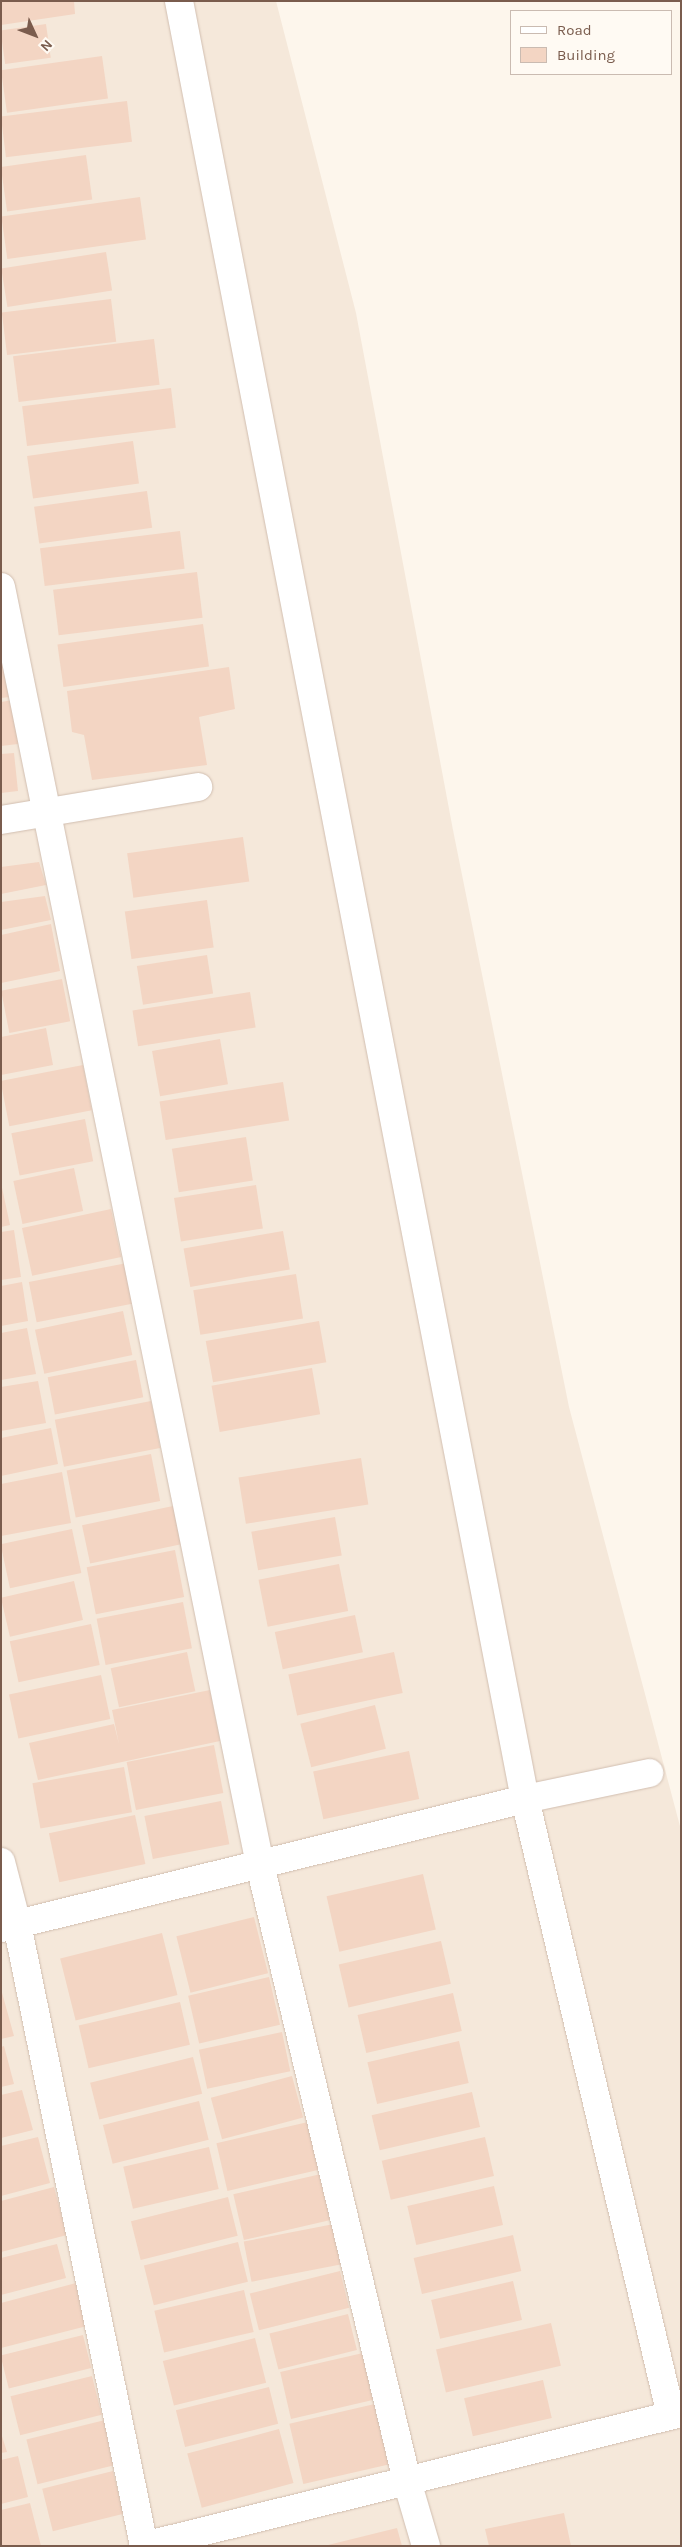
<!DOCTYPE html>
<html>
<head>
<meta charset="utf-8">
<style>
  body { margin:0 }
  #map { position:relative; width:682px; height:2547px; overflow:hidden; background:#fdf6ec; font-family:Karla,sans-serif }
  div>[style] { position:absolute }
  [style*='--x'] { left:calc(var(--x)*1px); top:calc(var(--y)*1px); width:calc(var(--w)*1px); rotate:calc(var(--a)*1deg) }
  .residential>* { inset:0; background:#f5e8da }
  .building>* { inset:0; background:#f3d5c3; transform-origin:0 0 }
  .roads { filter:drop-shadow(0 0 1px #d1beb0) drop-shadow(0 0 1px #d1beb0) }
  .minor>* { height:28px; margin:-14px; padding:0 14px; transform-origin:14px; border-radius:14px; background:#fff }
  span { translate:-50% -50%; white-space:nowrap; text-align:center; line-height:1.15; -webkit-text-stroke:4.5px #fffaf3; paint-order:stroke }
  .frame { position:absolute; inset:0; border:2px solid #7a5c4d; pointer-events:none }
  .legend { position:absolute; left:510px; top:10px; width:162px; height:65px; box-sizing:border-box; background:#fffaf3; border:1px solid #cabbb1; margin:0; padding:6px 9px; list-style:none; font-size:15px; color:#7a5c4d }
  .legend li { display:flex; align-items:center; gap:10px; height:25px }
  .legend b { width:25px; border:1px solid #cabbb1 }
  .north { position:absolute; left:10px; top:10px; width:50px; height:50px; -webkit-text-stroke:4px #fffaf3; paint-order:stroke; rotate:133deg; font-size:14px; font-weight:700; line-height:20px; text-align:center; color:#7a5c4d }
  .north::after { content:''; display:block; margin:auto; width:18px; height:22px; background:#7a5c4d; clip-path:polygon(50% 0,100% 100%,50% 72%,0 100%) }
</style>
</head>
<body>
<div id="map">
  <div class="residential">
    <i style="clip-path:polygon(1px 1px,276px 1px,356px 313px,453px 830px,569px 1407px,681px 1830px,681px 2546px,1px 2546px)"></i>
  </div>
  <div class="building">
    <i style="clip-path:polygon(1px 1px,74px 1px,75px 14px,1px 25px)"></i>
    <i style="left:46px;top:24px;width:34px;height:46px;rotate:82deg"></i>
    <i style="left:102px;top:56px;width:43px;height:102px;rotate:82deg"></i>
    <i style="left:127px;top:101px;width:41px;height:127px;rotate:83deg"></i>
    <i style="left:86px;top:155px;width:45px;height:86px;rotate:82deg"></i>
    <i style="left:140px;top:197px;width:43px;height:140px;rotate:82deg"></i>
    <i style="left:106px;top:252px;width:39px;height:106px;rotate:81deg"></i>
    <i style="left:111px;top:299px;width:43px;height:110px;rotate:83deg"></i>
    <i style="left:154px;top:339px;width:46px;height:142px;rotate:83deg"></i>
    <i style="left:171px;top:388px;width:40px;height:150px;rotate:83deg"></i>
    <i style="left:133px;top:441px;width:43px;height:107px;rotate:82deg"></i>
    <i style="left:147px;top:491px;width:37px;height:114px;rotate:82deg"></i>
    <i style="left:180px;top:531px;width:38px;height:141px;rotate:83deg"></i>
    <i style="left:197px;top:572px;width:46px;height:145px;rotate:83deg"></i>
    <i style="left:203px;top:624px;width:43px;height:147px;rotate:82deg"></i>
    <i style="clip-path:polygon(6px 658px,10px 697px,1px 698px,1px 659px)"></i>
    <i style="clip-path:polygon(229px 667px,235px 709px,199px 717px,207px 765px,92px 780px,84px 735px,72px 732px,67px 691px)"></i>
    <i style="clip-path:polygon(13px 700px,18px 744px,1px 746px,1px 702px)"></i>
    <i style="clip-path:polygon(14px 753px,18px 791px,1px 793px,1px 754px)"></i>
    <i style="left:243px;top:837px;width:45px;height:117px;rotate:82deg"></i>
    <i style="clip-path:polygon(39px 862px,46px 885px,1px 894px,1px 867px)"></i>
    <i style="clip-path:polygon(45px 896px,51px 920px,1px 930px,1px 902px)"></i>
    <i style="left:207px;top:900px;width:48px;height:83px;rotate:82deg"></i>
    <i style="clip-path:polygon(51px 924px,60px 971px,1px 983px,1px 935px)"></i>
    <i style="left:207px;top:955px;width:39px;height:71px;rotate:81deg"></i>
    <i style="left:62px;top:979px;width:43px;height:62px;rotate:79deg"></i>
    <i style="left:250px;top:992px;width:36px;height:119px;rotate:81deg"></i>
    <i style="clip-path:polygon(46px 1028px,53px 1065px,1px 1075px,1px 1037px)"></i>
    <i style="left:220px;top:1039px;width:46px;height:69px;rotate:80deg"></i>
    <i style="left:83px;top:1065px;width:46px;height:84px;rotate:79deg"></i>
    <i style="left:283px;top:1082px;width:39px;height:125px;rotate:81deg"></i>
    <i style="left:85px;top:1119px;width:43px;height:75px;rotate:79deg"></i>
    <i style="left:246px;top:1137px;width:44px;height:75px;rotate:81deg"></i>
    <i style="left:74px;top:1168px;width:44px;height:62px;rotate:78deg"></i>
    <i style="clip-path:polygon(1px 1183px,10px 1225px,1px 1227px)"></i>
    <i style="left:256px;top:1185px;width:44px;height:83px;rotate:81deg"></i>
    <i style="left:111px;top:1209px;width:49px;height:91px;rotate:78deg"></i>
    <i style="clip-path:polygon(14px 1230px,21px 1277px,1px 1280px,1px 1232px)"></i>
    <i style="left:283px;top:1231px;width:39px;height:101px;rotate:80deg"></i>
    <i style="left:127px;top:1263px;width:41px;height:100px;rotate:79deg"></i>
    <i style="left:296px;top:1274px;width:45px;height:104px;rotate:81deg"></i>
    <i style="clip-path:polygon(22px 1282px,28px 1321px,1px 1326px,1px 1286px)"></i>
    <i style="left:123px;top:1311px;width:45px;height:90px;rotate:78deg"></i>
    <i style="left:319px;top:1321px;width:42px;height:115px;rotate:80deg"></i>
    <i style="clip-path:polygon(27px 1328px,36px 1374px,1px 1380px,1px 1333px)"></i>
    <i style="left:136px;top:1360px;width:38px;height:90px;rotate:79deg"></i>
    <i style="left:312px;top:1368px;width:47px;height:102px;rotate:80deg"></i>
    <i style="clip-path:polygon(38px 1381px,46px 1423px,1px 1431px,1px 1387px)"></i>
    <i style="left:151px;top:1401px;width:48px;height:98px;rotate:79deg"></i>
    <i style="clip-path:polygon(51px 1428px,58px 1464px,1px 1476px,1px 1438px)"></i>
    <i style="left:151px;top:1454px;width:48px;height:86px;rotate:79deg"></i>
    <i style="left:361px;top:1458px;width:47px;height:124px;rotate:81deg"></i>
    <i style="clip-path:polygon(62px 1472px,71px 1523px,1px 1536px,1px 1484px)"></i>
    <i style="left:173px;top:1506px;width:39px;height:93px;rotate:78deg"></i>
    <i style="left:335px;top:1517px;width:39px;height:85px;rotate:80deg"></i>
    <i style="left:72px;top:1529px;width:45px;height:73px;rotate:78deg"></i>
    <i style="left:175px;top:1550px;width:48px;height:90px;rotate:79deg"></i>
    <i style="left:339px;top:1564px;width:48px;height:82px;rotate:79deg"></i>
    <i style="left:74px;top:1581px;width:40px;height:75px;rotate:77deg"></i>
    <i style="left:183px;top:1602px;width:47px;height:88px;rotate:79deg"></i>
    <i style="left:355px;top:1615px;width:38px;height:82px;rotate:78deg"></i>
    <i style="left:91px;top:1624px;width:42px;height:83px;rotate:78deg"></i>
    <i style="left:187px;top:1652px;width:40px;height:78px;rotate:78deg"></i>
    <i style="left:394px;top:1652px;width:42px;height:108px;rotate:78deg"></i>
    <i style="left:101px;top:1675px;width:45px;height:94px;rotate:78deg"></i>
    <i style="clip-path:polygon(210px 1690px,220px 1741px,38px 1780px,29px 1743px,114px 1724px,119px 1744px,112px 1710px)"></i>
    <i style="left:375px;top:1705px;width:45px;height:77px;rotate:76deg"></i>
    <i style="left:214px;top:1745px;width:49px;height:89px;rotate:79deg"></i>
    <i style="left:409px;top:1751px;width:49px;height:98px;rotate:78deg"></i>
    <i style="left:124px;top:1767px;width:46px;height:93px;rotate:80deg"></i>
    <i style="left:221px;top:1801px;width:44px;height:78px;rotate:79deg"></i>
    <i style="left:135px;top:1815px;width:50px;height:88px;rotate:78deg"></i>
    <i style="left:423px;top:1874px;width:57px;height:99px;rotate:77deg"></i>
    <i style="left:254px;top:1917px;width:58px;height:80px;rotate:76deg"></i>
    <i style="left:162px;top:1933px;width:64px;height:105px;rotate:76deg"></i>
    <i style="left:441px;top:1941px;width:44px;height:105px;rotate:77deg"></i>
    <i style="left:269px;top:1977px;width:49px;height:83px;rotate:77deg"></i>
    <i style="clip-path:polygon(1px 1989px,14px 2036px,1px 2039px)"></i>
    <i style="left:453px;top:1993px;width:39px;height:98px;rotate:77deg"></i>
    <i style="left:180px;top:2002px;width:44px;height:104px;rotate:77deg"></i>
    <i style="left:282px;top:2032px;width:40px;height:85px;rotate:78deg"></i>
    <i style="left:459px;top:2041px;width:43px;height:94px;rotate:77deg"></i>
    <i style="clip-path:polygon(4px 2046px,14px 2084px,1px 2087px,1px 2047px)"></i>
    <i style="left:193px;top:2057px;width:38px;height:106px;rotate:76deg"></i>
    <i style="left:292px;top:2076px;width:43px;height:84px;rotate:75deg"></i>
    <i style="clip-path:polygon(22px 2090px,33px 2130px,1px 2138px,1px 2095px)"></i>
    <i style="left:472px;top:2092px;width:36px;height:103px;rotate:77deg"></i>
    <i style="left:199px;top:2101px;width:40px;height:99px;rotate:76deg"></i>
    <i style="left:308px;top:2122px;width:49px;height:94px;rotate:77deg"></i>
    <i style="clip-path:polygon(38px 2137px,50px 2183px,1px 2196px,1px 2146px)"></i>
    <i style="left:485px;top:2137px;width:40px;height:106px;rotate:77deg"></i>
    <i style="left:209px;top:2147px;width:43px;height:88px;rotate:77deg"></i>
    <i style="left:321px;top:2174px;width:47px;height:90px;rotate:77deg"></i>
    <i style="left:494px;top:2186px;width:40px;height:89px;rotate:77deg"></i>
    <i style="clip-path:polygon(54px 2187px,67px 2235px,1px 2252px,1px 2201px)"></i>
    <i style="left:228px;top:2197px;width:40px;height:100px;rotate:76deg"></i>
    <i style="left:334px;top:2224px;width:41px;height:92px;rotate:79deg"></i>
    <i style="left:513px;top:2235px;width:37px;height:102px;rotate:77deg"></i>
    <i style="left:238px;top:2242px;width:41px;height:97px;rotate:76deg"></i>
    <i style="clip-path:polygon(57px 2244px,66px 2278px,1px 2295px,1px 2258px)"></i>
    <i style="left:340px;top:2271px;width:38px;height:93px;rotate:76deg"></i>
    <i style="left:513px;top:2281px;width:40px;height:84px;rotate:77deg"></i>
    <i style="clip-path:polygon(76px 2283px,87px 2326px,1px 2348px,1px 2303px)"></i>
    <i style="left:244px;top:2290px;width:43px;height:92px;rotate:77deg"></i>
    <i style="left:348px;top:2314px;width:37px;height:81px;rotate:76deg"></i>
    <i style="left:551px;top:2323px;width:44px;height:118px;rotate:77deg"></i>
    <i style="left:83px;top:2335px;width:34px;height:85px;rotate:76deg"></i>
    <i style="left:255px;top:2338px;width:46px;height:95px;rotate:76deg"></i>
    <i style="left:363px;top:2353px;width:48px;height:85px;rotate:77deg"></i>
    <i style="left:92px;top:2376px;width:40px;height:84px;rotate:76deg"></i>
    <i style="left:543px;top:2380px;width:39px;height:81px;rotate:77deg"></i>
    <i style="left:269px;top:2387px;width:38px;height:96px;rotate:76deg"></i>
    <i style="left:379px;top:2403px;width:62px;height:92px;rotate:77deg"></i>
    <i style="left:105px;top:2420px;width:46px;height:81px;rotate:76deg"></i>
    <i style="left:279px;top:2429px;width:56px;height:95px;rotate:75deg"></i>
    <i style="clip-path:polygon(1px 2433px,7px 2452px,1px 2453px)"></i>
    <i style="clip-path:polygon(18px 2456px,28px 2497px,1px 2504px,1px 2460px)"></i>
    <i style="left:113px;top:2471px;width:44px;height:73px;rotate:76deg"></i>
    <i style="clip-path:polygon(30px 2503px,41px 2546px,1px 2546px,1px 2510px)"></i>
    <i style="clip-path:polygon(564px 2513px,571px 2546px,489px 2546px,485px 2529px)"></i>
    <i style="clip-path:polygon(397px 2528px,402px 2546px,329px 2546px,328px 2545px)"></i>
  </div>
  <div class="roads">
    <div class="minor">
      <i style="--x:179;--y:1;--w:1831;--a:79.11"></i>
      <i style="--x:525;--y:1799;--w:633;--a:76.67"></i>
      <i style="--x:1;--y:587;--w:1304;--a:78.54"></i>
      <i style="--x:260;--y:1865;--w:633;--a:76.58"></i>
      <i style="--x:407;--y:2481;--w:68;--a:73.7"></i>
      <i style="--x:1;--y:820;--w:200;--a:-9.5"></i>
      <i style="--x:1;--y:1862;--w:64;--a:75.5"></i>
      <i style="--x:17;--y:1924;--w:635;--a:78.46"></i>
      <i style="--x:1;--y:1928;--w:540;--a:-13.83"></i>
      <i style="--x:525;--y:1799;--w:127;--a:-11.8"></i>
      <i style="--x:144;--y:2546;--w:553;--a:-13.91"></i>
    </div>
  </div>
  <div class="frame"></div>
  <ul class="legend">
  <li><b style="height:6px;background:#fff"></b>Road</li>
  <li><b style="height:14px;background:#f3d5c3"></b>Building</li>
  </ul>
  <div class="north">N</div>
</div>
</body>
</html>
